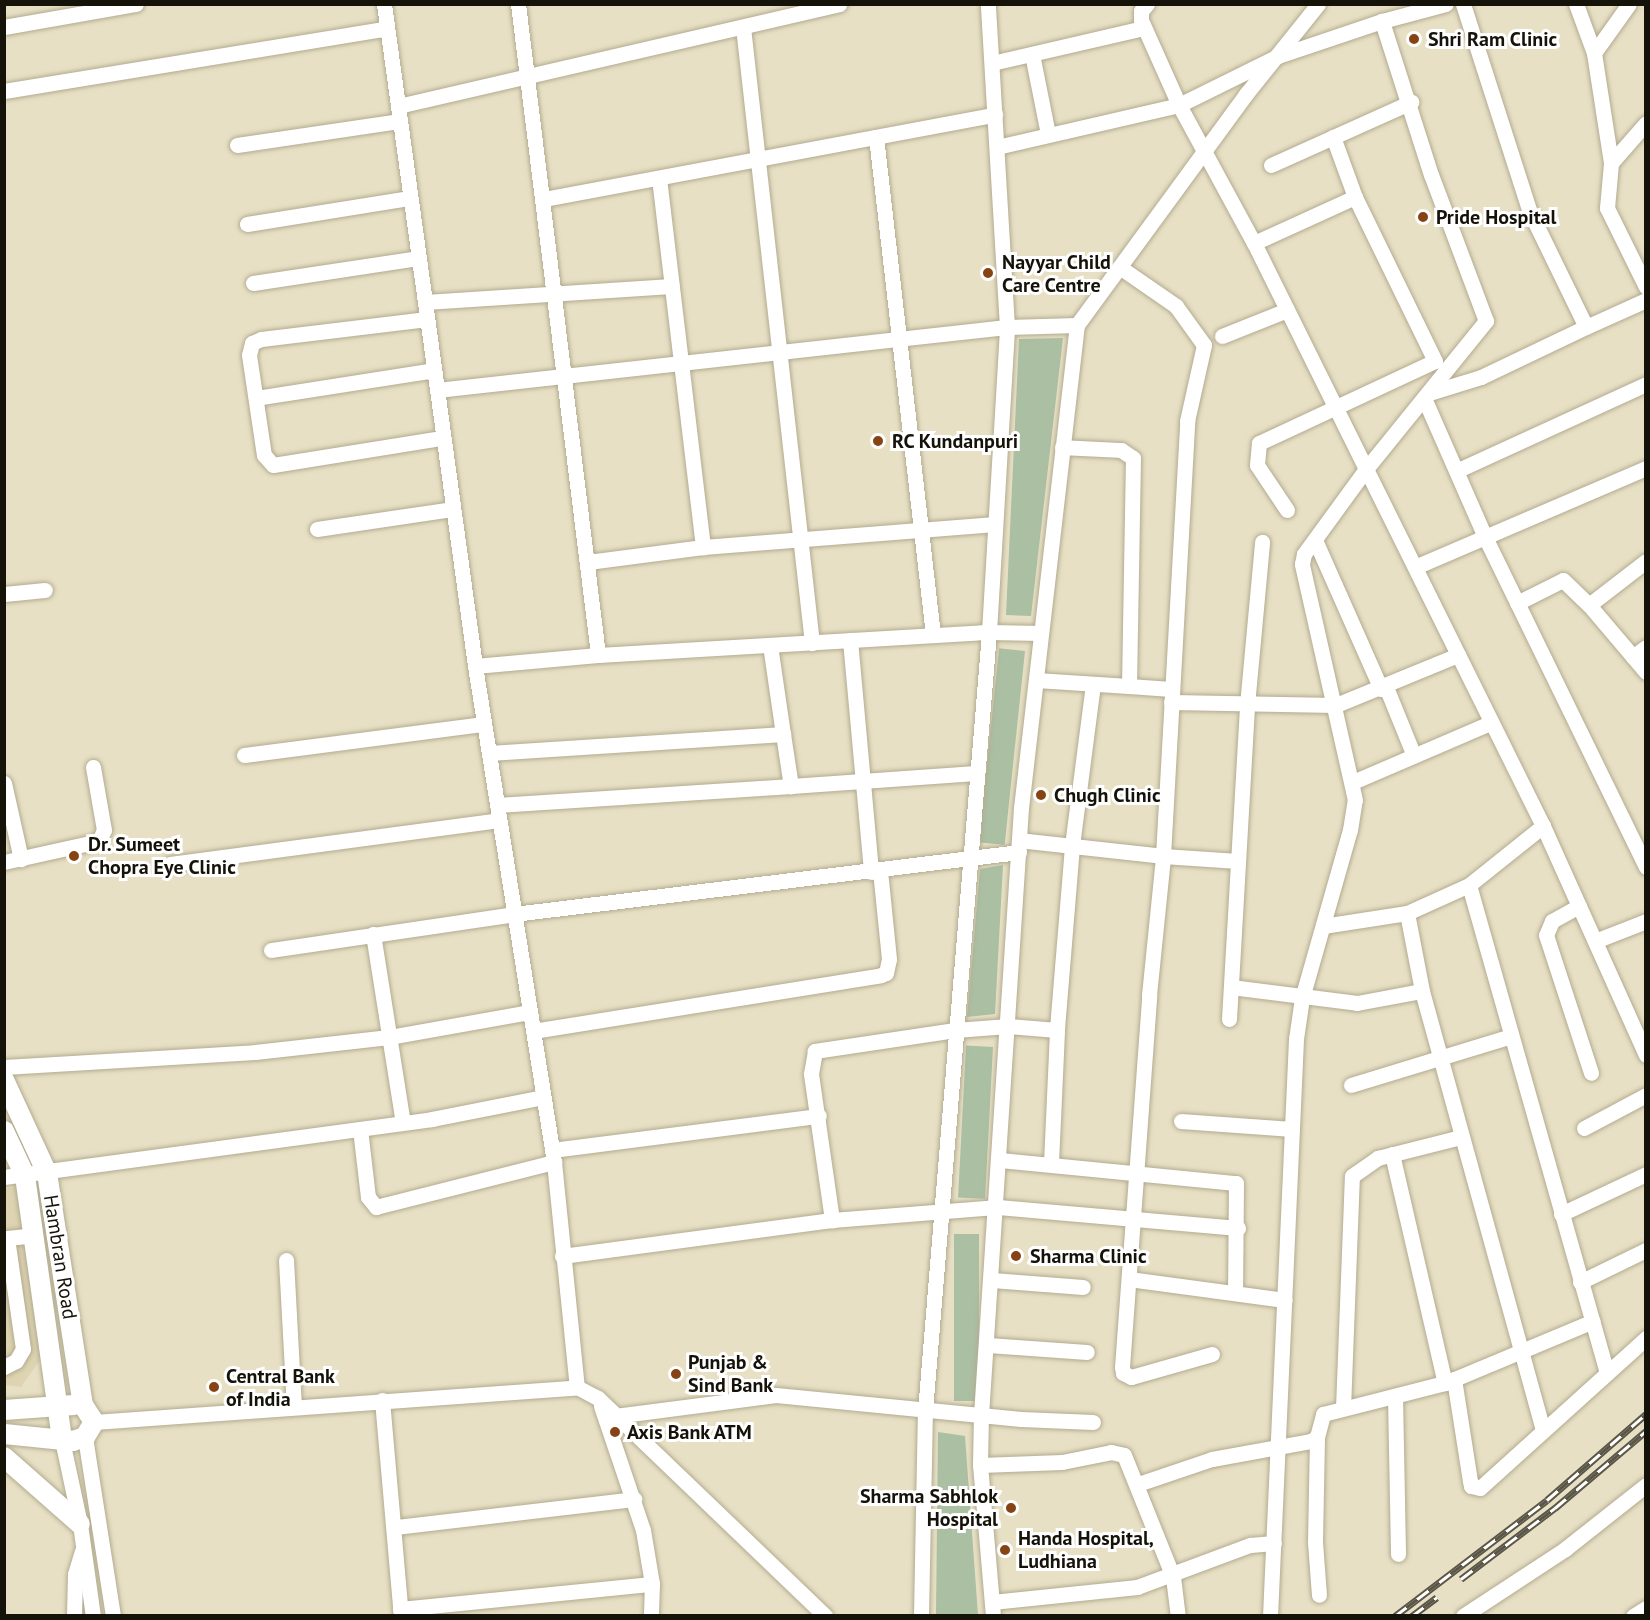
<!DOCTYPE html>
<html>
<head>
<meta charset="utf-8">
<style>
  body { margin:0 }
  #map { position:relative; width:1650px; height:1620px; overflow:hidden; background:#e8e0c5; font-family:"PT Sans",sans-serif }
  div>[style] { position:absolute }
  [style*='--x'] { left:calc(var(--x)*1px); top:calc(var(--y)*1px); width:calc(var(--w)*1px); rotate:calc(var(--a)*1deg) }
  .built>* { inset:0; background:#ded4b1 }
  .green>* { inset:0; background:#abbfa3; transform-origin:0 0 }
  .roads { filter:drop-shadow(0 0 2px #b2ab90) drop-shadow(0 0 2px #b2ab90) }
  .minor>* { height:15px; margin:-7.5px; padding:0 7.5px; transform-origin:7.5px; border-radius:7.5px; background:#fff }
  .major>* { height:20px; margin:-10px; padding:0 10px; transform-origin:10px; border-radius:10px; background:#fff }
  .rail>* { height:7px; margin-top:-3.5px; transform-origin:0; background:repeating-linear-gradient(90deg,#fff 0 14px,#5a5647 0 28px); box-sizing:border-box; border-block:2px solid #5a5647 }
  .dots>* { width:16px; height:16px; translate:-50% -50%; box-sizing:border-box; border:3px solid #fff; border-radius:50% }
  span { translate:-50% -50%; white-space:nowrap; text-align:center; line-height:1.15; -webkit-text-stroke:6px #fff; paint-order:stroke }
  .poi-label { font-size:20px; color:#151309; font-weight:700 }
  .left { translate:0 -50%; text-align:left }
  .right { translate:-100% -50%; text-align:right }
  .street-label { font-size:20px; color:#151309 }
  .frame { position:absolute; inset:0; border:6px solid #151309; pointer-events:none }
</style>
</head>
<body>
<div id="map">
  <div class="built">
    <i style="clip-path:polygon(18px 1187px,45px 1353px,21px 1387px,5px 1385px,4px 1189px)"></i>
  </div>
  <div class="green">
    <i style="clip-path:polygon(1063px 338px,1031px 616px,1006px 615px,1019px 339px)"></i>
    <i style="left:1025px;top:651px;width:195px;height:26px;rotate:96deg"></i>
    <i style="clip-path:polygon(1003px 865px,995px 1014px,967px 1017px,980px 869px)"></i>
    <i style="left:993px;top:1047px;width:152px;height:27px;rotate:93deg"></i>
    <i style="left:954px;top:1234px;width:25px;height:167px"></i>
    <i style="clip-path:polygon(938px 1432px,965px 1436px,978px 1615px,936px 1615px)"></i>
  </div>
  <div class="roads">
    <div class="minor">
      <i style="--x:384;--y:4;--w:668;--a:82.17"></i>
      <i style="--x:475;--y:666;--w:502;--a:80.95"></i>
      <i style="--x:554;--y:1162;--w:226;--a:84.2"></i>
      <i style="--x:518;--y:4;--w:656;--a:82.99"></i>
      <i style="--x:1147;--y:4;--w:9;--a:131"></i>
      <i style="--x:1141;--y:11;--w:9;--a:90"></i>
      <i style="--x:1141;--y:20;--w:93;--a:65.9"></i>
      <i style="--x:1179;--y:105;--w:157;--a:61.5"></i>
      <i style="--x:1254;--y:243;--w:651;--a:63.63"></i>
      <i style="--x:1463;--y:4;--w:216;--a:72.2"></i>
      <i style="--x:1529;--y:210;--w:130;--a:64"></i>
      <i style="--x:1586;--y:327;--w:66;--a:-24.2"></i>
      <i style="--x:1576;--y:4;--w:52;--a:69.8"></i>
      <i style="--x:1594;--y:53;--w:111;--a:81.2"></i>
      <i style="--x:1611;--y:163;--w:53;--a:-48.8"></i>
      <i style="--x:4;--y:27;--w:134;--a:-9.9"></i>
      <i style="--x:743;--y:27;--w:620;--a:83.61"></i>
      <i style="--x:1594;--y:53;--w:60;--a:-54.5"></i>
      <i style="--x:1032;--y:54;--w:82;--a:78.7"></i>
      <i style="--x:992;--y:63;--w:156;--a:-13"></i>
      <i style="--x:4;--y:91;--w:388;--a:-9.3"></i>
      <i style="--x:398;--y:106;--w:453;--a:-13"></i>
      <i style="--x:876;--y:137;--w:501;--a:83.47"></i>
      <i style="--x:237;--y:145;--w:165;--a:-8.4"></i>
      <i style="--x:997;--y:147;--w:187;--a:-13"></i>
      <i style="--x:1179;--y:105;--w:110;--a:-26.3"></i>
      <i style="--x:1278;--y:56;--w:110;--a:-18.6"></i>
      <i style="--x:1382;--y:21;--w:66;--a:-14.9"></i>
      <i style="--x:1611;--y:163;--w:45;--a:95.1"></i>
      <i style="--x:1607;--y:208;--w:88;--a:63.7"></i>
      <i style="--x:1271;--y:165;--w:154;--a:-24.2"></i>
      <i style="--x:659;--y:178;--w:372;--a:83.2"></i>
      <i style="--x:544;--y:199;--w:459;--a:-10.6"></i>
      <i style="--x:247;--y:224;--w:165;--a:-9.1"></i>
      <i style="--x:1254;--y:243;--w:111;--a:-24.5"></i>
      <i style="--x:253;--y:283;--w:168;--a:-8.6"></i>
      <i style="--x:425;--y:302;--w:247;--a:-3.7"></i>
      <i style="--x:427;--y:319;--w:167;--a:173.1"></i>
      <i style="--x:261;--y:339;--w:10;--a:156"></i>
      <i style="--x:252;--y:343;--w:12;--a:104"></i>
      <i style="--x:249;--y:355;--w:101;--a:81.5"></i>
      <i style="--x:264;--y:455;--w:13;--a:48"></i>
      <i style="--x:273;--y:465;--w:171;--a:-9.1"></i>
      <i style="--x:1222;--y:336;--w:70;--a:-21.8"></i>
      <i style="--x:437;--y:390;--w:573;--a:-6.31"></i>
      <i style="--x:1007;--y:327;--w:70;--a:-1.6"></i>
      <i style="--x:1429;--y:393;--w:54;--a:-17.1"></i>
      <i style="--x:1481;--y:377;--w:116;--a:-25.5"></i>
      <i style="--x:256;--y:398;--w:180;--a:-8.9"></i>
      <i style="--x:1424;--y:398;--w:154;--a:66.3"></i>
      <i style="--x:1486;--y:539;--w:365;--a:64"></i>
      <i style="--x:1456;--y:471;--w:209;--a:-24.6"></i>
      <i style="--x:1287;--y:510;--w:54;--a:-123.7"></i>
      <i style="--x:1257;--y:465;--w:22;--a:-85"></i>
      <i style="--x:1259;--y:443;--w:194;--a:-25"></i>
      <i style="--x:1435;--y:361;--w:182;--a:-116"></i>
      <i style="--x:1355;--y:197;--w:64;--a:-110.1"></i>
      <i style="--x:317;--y:529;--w:136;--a:-8.4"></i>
      <i style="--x:1315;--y:540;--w:163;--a:66.1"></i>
      <i style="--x:588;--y:562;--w:116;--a:-7.4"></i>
      <i style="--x:703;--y:547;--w:293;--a:-4.5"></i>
      <i style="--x:1415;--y:567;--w:251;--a:-23.2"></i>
      <i style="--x:4;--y:594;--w:41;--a:-5.6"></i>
      <i style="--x:1517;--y:603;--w:51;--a:-26.6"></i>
      <i style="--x:1563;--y:580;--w:36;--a:44"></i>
      <i style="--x:1589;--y:605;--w:72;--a:-37.7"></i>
      <i style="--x:1589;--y:605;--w:88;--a:49.6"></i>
      <i style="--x:850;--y:640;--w:233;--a:84.8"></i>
      <i style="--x:770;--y:645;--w:90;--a:81.7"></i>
      <i style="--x:1633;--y:657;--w:16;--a:-38"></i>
      <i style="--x:475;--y:666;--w:123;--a:-5.1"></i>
      <i style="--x:598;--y:655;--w:392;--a:-3.4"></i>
      <i style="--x:989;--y:632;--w:52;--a:1.1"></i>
      <i style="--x:1036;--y:680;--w:93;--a:3.7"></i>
      <i style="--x:1129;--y:686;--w:228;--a:-89"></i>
      <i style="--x:1133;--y:458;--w:14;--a:-146"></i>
      <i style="--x:1121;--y:450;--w:59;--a:-177.1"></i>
      <i style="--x:1093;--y:684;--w:163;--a:97.4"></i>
      <i style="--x:1072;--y:846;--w:185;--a:94.7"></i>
      <i style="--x:1057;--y:1030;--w:49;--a:-175.3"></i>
      <i style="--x:1008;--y:1026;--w:53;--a:175.7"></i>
      <i style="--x:955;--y:1030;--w:142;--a:171.5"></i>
      <i style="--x:815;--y:1051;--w:23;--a:100"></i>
      <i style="--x:811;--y:1074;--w:148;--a:81.8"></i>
      <i style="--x:832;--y:1220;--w:167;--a:-4.5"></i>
      <i style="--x:998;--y:1207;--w:241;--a:5"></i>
      <i style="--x:1129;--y:686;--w:42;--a:4.1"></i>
      <i style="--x:1386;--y:687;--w:74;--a:67.9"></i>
      <i style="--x:1171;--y:702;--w:165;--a:1"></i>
      <i style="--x:1336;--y:705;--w:132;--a:-22.3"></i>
      <i style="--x:489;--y:753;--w:295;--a:-3.7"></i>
      <i style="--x:783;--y:734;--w:53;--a:81.3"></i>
      <i style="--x:791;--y:786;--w:185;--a:-4"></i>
      <i style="--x:244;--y:755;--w:242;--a:-7.4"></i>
      <i style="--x:1353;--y:782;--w:149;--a:-23.3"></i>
      <i style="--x:4;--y:783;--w:78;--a:77.4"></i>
      <i style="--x:497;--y:805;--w:295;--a:-3.7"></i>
      <i style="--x:1019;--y:840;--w:145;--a:6.3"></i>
      <i style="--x:1163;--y:856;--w:436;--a:-86.8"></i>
      <i style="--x:1187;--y:421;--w:78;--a:-77.4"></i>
      <i style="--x:1204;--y:345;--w:48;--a:-125.7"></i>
      <i style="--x:1176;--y:306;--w:67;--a:-145.4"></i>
      <i style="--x:4;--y:862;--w:97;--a:-12.5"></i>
      <i style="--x:99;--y:841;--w:12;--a:-66"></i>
      <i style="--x:104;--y:830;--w:64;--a:-99.9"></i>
      <i style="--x:170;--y:864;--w:332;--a:-7.6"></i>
      <i style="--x:1469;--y:885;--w:68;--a:155.7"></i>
      <i style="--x:1407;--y:913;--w:79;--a:79.1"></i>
      <i style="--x:1422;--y:991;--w:456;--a:74.6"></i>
      <i style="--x:1579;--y:906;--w:31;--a:151"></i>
      <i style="--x:1552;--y:921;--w:15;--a:113"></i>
      <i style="--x:1546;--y:935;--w:145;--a:71.9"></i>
      <i style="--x:1323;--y:926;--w:85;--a:-8.8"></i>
      <i style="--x:373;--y:934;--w:191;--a:81"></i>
      <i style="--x:1595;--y:941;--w:55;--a:-21.4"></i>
      <i style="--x:271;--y:950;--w:246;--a:-8.4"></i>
      <i style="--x:514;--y:914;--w:509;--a:-7"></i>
      <i style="--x:1231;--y:987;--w:127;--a:7.2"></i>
      <i style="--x:1357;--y:1003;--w:66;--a:-10.5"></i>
      <i style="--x:1229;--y:1019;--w:315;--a:-86.7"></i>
      <i style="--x:1247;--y:705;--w:164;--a:-84.7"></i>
      <i style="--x:533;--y:1031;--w:352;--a:-9.1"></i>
      <i style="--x:881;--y:975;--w:5;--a:-22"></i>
      <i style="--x:886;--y:973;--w:14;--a:-78"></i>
      <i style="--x:889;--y:959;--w:88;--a:-95.8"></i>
      <i style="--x:4;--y:1067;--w:251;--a:-3.4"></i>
      <i style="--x:255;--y:1052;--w:135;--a:-6.4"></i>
      <i style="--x:389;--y:1037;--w:143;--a:-10.1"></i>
      <i style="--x:1351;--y:1085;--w:167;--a:-17"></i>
      <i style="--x:1181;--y:1121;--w:111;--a:4.1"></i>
      <i style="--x:1584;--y:1128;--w:70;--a:-28"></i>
      <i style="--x:360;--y:1129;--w:68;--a:83.3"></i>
      <i style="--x:368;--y:1197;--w:13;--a:51"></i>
      <i style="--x:376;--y:1207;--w:184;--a:-14.2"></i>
      <i style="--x:552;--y:1150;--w:269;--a:-7.3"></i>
      <i style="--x:1392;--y:1154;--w:235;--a:77"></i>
      <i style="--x:1000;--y:1160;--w:237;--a:5.6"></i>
      <i style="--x:1236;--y:1183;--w:110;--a:90.5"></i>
      <i style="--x:1051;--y:1163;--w:133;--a:-87.4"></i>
      <i style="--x:4;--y:1177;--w:432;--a:-7.7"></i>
      <i style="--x:432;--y:1119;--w:113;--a:-11.2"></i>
      <i style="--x:1561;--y:1214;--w:94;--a:-25.2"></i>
      <i style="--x:562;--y:1256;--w:272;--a:-7.6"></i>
      <i style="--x:286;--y:1260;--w:147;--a:86.9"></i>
      <i style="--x:1129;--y:1279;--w:157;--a:7.7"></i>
      <i style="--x:992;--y:1280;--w:91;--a:4.4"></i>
      <i style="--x:1580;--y:1282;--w:73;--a:-25.9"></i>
      <i style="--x:988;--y:1345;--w:99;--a:4"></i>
      <i style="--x:1212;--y:1354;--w:84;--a:164.1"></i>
      <i style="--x:1131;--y:1377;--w:9;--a:-153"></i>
      <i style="--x:1123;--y:1373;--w:6;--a:-99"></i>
      <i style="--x:1122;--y:1367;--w:373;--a:-85.8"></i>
      <i style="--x:1149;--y:995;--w:140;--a:-84.2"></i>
      <i style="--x:1163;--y:856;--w:75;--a:3.8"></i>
      <i style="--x:4;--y:1367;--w:13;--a:-27"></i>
      <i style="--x:16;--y:1361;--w:14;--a:-60"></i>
      <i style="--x:23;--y:1349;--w:112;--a:-98.2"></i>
      <i style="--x:7;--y:1238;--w:27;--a:-6"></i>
      <i style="--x:1607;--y:1373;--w:507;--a:-105.79"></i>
      <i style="--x:1469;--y:885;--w:95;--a:-38.6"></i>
      <i style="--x:1543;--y:826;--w:251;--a:65.8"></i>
      <i style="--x:1454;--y:1379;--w:103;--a:81.1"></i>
      <i style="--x:1470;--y:1481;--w:5;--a:79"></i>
      <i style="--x:1471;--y:1486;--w:9;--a:13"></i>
      <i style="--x:1480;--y:1488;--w:224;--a:-42.1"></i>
      <i style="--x:1395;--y:1396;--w:158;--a:88.9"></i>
      <i style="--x:382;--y:1400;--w:217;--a:85"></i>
      <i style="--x:601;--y:1406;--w:131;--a:71.3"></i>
      <i style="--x:643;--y:1530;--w:55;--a:80.5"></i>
      <i style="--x:652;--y:1584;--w:32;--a:92"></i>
      <i style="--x:1343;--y:1408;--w:232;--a:-87.8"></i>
      <i style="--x:1352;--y:1176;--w:32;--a:-35"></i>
      <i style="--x:1378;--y:1158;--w:86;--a:-14.2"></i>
      <i style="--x:615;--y:1416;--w:162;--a:-7.4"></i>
      <i style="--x:776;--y:1395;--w:246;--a:5.6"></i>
      <i style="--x:1021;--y:1419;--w:72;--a:2.4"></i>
      <i style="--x:94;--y:1422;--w:484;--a:-4.1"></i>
      <i style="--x:577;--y:1387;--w:24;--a:28"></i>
      <i style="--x:598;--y:1398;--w:315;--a:43.8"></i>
      <i style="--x:85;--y:1437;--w:181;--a:81.1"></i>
      <i style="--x:1317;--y:1437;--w:105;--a:91.1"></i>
      <i style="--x:1315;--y:1542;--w:53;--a:85.7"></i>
      <i style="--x:62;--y:1440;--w:86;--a:77.9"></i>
      <i style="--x:80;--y:1524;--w:93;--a:82"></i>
      <i style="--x:980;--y:1465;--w:82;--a:-2.1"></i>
      <i style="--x:1062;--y:1462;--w:50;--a:-11.5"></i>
      <i style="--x:1111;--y:1452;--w:13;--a:13"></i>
      <i style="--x:1124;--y:1455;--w:131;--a:68.1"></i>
      <i style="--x:1173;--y:1577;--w:39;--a:83"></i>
      <i style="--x:1138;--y:1484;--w:78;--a:-18.7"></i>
      <i style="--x:1212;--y:1459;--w:101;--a:-10.3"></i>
      <i style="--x:1311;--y:1441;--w:7;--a:-34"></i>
      <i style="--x:1317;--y:1437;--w:24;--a:-75"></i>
      <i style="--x:1323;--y:1414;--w:126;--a:-14.3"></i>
      <i style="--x:1445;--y:1383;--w:160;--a:-22.7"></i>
      <i style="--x:396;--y:1527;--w:240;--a:-6.7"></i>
      <i style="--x:992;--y:1602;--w:146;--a:-5.9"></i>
      <i style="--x:1137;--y:1587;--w:121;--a:-20.4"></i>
      <i style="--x:1250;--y:1545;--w:24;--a:-5"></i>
      <i style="--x:400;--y:1609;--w:253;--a:-5.7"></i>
      <i style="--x:74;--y:1616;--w:42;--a:-88.6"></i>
      <i style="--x:75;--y:1574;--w:24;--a:-73"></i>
      <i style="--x:921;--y:1616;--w:205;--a:-88.9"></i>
      <i style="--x:925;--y:1411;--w:782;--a:-85.3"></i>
      <i style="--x:989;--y:632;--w:306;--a:-86.6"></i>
      <i style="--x:1007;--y:327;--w:324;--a:-93.4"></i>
      <i style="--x:993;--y:1616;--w:152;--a:-94.9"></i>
      <i style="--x:980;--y:1465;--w:50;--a:-88.9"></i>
      <i style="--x:981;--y:1415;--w:608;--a:-86.23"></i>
      <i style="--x:1021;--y:808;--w:486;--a:-83.4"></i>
      <i style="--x:1077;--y:325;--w:286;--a:-53.8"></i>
      <i style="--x:1246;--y:94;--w:115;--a:-51.3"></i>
      <i style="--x:1270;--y:1616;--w:578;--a:-87.42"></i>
      <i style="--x:1296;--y:1039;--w:41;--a:-81.7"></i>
      <i style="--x:1302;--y:998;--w:175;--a:-74.1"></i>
      <i style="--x:1350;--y:830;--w:30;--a:-81"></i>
      <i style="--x:1355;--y:800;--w:242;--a:-102.7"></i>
      <i style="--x:1302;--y:564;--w:10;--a:-79"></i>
      <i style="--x:1304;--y:554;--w:105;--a:-53.9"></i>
      <i style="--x:1366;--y:469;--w:191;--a:-51"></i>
      <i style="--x:1486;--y:321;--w:156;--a:-110.6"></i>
      <i style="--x:1431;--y:175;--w:162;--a:-107.7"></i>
      <i style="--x:1463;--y:1616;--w:122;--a:-33.3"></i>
      <i style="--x:1565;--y:1549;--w:103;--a:-38.3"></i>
      <i style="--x:1633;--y:1616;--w:15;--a:-32"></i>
    </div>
    <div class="major">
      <i style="--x:4;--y:1080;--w:102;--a:65.2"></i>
      <i style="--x:47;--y:1173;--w:235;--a:81.2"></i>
      <i style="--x:83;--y:1405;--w:20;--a:57"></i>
      <i style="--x:94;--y:1422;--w:17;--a:121"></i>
      <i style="--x:85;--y:1437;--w:13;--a:162"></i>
      <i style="--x:73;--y:1441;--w:69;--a:-174.2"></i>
      <i style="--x:4;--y:1131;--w:50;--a:65"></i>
      <i style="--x:25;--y:1176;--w:267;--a:82"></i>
      <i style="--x:4;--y:1410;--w:70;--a:-4.1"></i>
      <i style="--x:4;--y:1457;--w:101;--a:41.4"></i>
    </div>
  </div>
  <div class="rail">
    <i style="--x:1461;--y:1579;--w:118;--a:-37.1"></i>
    <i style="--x:1555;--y:1508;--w:119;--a:-40.2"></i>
    <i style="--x:1395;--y:1616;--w:191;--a:-37.3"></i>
    <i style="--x:1547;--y:1500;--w:131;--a:-41"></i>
    <i style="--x:1412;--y:1616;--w:31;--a:-37"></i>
  </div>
  <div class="dots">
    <i style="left:1414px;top:39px;background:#864314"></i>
    <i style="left:1423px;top:217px;background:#864314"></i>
    <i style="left:988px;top:273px;background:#864314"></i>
    <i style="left:878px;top:441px;background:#864314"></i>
    <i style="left:1041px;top:795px;background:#864314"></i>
    <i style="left:74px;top:856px;background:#864314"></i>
    <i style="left:1016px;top:1256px;background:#864314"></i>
    <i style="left:676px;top:1374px;background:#864314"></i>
    <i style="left:214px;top:1387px;background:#864314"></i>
    <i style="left:615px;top:1432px;background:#864314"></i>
    <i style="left:1011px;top:1508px;background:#864314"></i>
    <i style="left:1005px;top:1550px;background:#864314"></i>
  </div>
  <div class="poi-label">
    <span class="left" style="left:1428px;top:39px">Shri Ram Clinic</span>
    <span class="left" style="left:1436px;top:217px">Pride Hospital</span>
    <span class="left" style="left:1002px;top:274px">Nayyar Child<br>Care Centre</span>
    <span class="left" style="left:892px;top:441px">RC Kundanpuri</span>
    <span class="left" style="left:1054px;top:795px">Chugh Clinic</span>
    <span class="left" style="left:88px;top:856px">Dr. Sumeet<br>Chopra Eye Clinic</span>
    <span class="left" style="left:1030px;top:1256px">Sharma Clinic</span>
    <span class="left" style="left:688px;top:1374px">Punjab &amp;<br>Sind Bank</span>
    <span class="left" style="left:226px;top:1388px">Central Bank<br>of India</span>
    <span class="left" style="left:627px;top:1432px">Axis Bank ATM</span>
    <span class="right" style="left:998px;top:1508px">Sharma Sabhlok<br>Hospital</span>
    <span class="left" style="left:1018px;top:1550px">Handa Hospital,<br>Ludhiana</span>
  </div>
  <div class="street-label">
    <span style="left:60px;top:1257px;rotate:81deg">Hambran Road</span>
  </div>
  <div class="frame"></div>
</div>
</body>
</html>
